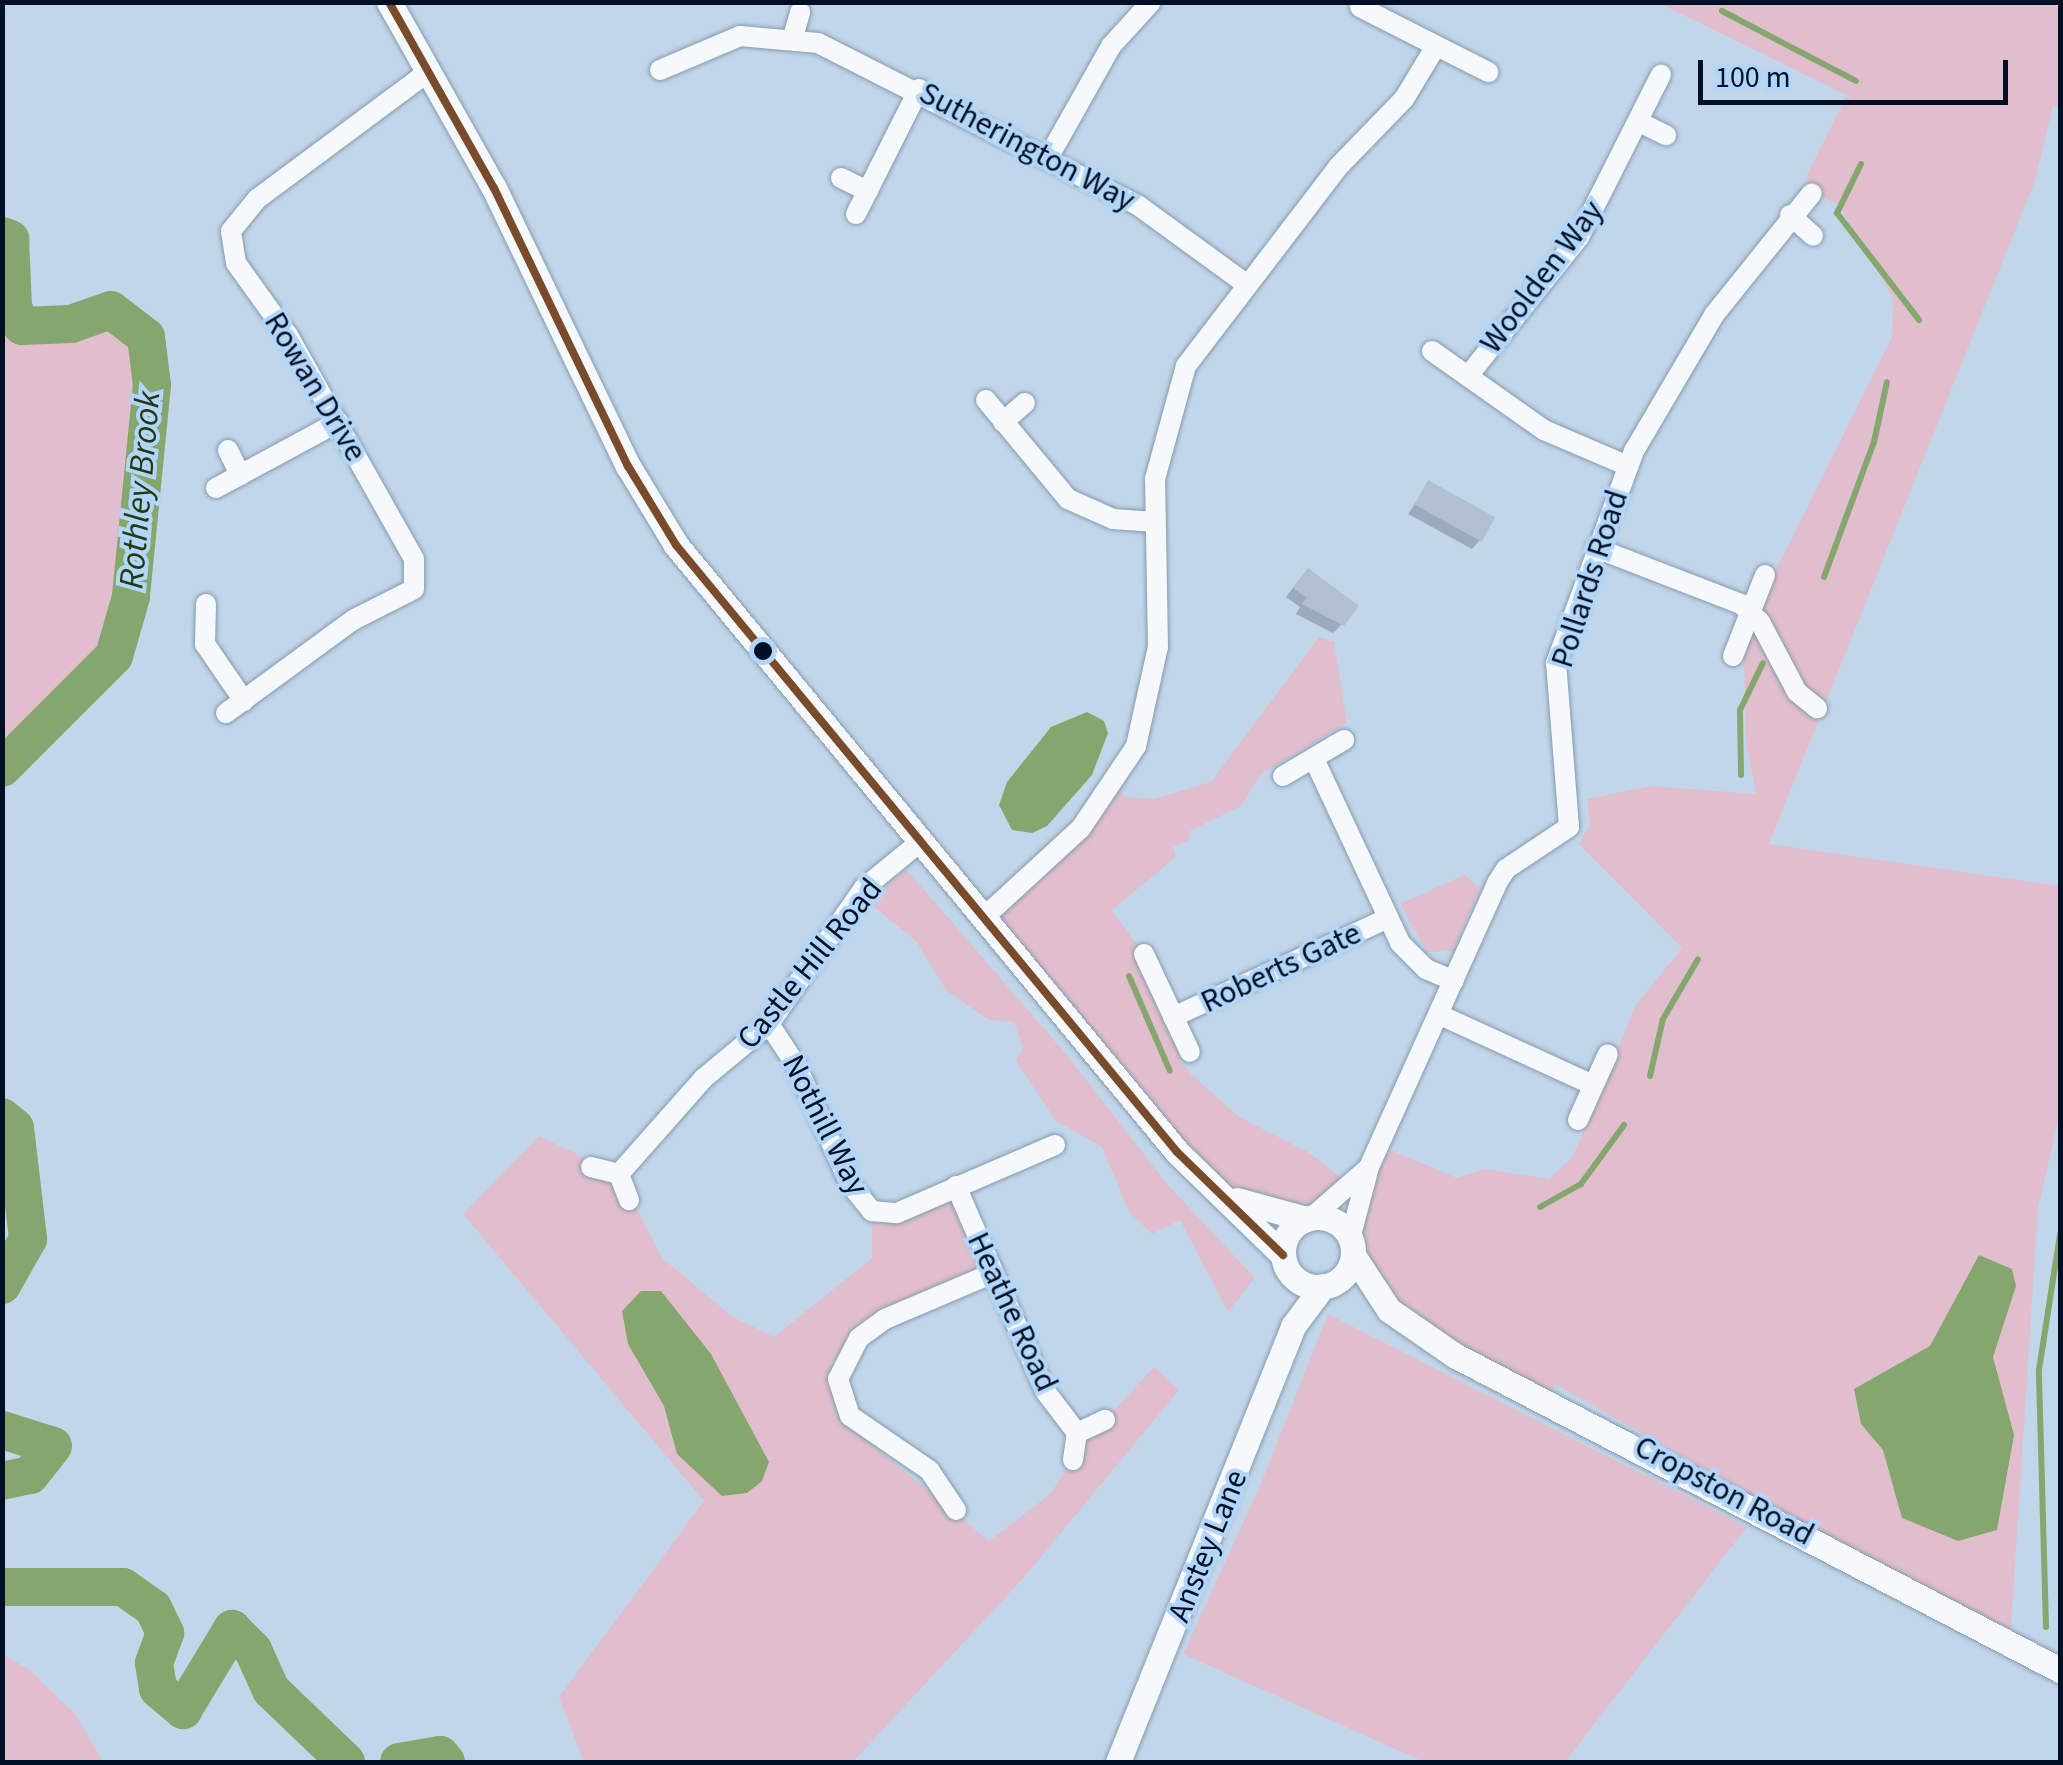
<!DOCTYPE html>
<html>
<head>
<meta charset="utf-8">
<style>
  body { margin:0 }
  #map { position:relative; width:2063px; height:1765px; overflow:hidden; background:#c2d6ea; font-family:"Source Sans 3",sans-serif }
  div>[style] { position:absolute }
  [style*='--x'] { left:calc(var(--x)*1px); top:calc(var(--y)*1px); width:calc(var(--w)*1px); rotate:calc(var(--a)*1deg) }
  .green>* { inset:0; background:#e1bece }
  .water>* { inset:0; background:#85a66d }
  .shadow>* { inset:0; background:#0003 }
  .stream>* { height:6px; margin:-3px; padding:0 3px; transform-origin:3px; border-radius:3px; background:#85a66d }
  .river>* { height:38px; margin:-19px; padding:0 19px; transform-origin:19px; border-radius:19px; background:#85a66d }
  .building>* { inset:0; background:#b2bfd3; transform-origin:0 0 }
  .roads { filter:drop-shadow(0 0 2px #879bae) drop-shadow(0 0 2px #879bae) }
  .minor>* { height:20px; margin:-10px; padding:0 10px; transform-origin:10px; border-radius:10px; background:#f6f9fc }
  .tertiary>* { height:25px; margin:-12.5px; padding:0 12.5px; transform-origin:12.5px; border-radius:12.5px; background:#f6f9fc }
  .tertiary>.ring { margin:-12.5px; padding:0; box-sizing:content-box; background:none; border:25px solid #f6f9fc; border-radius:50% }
  .bus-1>* { height:8px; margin:-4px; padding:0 4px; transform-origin:4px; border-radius:4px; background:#7a4b2a }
  .dots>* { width:28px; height:28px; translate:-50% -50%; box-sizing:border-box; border:5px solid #b2d6fa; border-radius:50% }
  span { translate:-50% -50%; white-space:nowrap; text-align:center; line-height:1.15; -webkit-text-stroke:8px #b2d6fa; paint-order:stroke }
  .street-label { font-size:32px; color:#000f24 }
  .water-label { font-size:35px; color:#273712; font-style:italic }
  .frame { position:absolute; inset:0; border:5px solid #000f24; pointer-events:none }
  .scale { position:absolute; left:1698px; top:60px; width:310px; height:45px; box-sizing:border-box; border:5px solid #000f24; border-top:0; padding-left:12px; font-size:30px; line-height:35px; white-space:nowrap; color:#000f24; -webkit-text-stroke:8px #b2d6fa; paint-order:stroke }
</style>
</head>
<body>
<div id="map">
  <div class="green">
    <i style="clip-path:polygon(1659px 3px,2060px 3px,2060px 108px,2053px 105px,2035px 181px,1769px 844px,2060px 886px,2060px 1112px,2038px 1209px,2010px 1643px,1555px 1384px,1550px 1395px,1411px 1327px,1353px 1255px,1369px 1167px,1393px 1151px,1457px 1178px,1485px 1169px,1549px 1179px,1573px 1156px,1636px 1005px,1682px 948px,1579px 844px,1590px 824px,1587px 799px,1651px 786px,1756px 794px,1746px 742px,1744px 654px,1752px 618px,1892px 337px,1893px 298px,1838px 204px,1812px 193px,1807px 175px,1846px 97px,1854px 99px)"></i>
    <i style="clip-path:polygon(3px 236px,10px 239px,15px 316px,22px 326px,110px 318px,129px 339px,146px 384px,133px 449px,114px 656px,3px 767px)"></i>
    <i style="clip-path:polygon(1319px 637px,1334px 642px,1347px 723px,1261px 774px,1241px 806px,1190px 831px,1189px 840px,1173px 847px,1176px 857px,1112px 910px,1144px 954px,1190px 1052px,1179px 1060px,1192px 1075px,1239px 1117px,1308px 1152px,1351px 1185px,1311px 1218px,1232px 1198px,982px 919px,1115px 785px,1125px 797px,1154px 799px,1211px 782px)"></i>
    <i style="clip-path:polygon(907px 870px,1066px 1054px,1167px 1184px,1255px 1278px,1228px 1312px,1180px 1220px,1152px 1234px,1129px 1212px,1102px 1147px,1056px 1121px,1016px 1061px,1023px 1048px,1014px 1022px,989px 1020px,946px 990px,916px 941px,867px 901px)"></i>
    <i style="clip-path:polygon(1464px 875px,1480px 888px,1453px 951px,1427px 952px,1400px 904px)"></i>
    <i style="clip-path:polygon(539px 1136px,619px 1174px,662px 1258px,733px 1317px,774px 1337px,872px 1258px,872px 1211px,958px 1192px,983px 1270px,902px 1311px,830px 1363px,836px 1415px,989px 1541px,1050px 1494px,1073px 1460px,1077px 1433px,1105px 1420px,1154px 1367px,1179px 1390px,1027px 1574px,853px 1762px,584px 1762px,559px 1697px,704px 1501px,463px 1214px)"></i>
    <i style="clip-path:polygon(1328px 1314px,1747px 1527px,1565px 1762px,1424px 1762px,1183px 1654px,1260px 1486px)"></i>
    <i style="clip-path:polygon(3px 1654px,30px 1670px,76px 1715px,103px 1762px,3px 1762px)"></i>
  </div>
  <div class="water">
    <i style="clip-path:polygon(1087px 712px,1104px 721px,1108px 733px,1092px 775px,1047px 826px,1032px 833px,1012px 830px,999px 805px,1007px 782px,1051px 727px)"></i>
    <i style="clip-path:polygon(1979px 1255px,2012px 1269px,2016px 1286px,1993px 1357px,2014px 1435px,1997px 1530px,1958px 1541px,1902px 1518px,1883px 1450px,1861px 1424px,1854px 1389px,1930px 1346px)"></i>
    <i style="clip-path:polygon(641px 1291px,661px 1291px,711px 1354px,769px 1462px,762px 1481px,747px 1493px,722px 1496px,677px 1454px,664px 1406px,628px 1344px,622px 1311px)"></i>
  </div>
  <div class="shadow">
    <i style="clip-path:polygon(1429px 483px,1480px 540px,1472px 549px,1408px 514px)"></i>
    <i style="clip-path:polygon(1299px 580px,1342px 624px,1333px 633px,1296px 614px,1300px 607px,1286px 597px)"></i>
  </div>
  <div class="stream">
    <i style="--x:1722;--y:11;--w:151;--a:27.6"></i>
    <i style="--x:1861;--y:164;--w:55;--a:116.1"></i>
    <i style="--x:1837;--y:213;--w:135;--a:52.5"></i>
    <i style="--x:1824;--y:577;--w:144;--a:-69.7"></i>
    <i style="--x:1874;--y:442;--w:61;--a:-77.8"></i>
    <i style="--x:1741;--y:775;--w:65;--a:-90.9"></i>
    <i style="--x:1740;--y:710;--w:52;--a:-63.9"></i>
    <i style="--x:1129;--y:976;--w:103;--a:66.7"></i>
    <i style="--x:1650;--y:1076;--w:58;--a:-77.2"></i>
    <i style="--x:1663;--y:1019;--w:69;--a:-59.7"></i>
    <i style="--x:1540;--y:1207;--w:47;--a:-29.3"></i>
    <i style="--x:1581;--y:1184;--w:73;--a:-53.9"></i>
    <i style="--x:2046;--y:1627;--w:257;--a:-91.6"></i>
    <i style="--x:2039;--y:1370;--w:138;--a:-81.2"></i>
  </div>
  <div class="river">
    <i style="--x:2;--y:236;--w:9;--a:21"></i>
    <i style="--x:10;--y:239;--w:69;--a:87.5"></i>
    <i style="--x:13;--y:308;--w:20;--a:63"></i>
    <i style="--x:22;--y:326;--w:49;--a:-2.3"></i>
    <i style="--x:71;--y:324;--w:42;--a:-19.3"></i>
    <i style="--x:111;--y:310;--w:44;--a:37.6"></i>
    <i style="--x:146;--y:337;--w:48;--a:82.9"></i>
    <i style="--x:152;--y:385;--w:213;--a:95.7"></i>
    <i style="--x:131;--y:597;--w:61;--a:106.1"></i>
    <i style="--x:114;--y:656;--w:158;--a:135"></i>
    <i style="--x:2;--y:1117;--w:17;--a:40"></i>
    <i style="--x:15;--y:1128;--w:112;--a:83.3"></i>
    <i style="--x:28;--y:1239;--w:53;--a:119.5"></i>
    <i style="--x:2;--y:1430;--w:53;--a:17.4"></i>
    <i style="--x:53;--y:1446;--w:37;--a:128"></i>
    <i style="--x:30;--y:1475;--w:29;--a:168"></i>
    <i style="--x:2;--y:1587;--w:121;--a:0"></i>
    <i style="--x:123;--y:1587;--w:37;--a:35"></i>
    <i style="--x:153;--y:1608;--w:28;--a:64"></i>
    <i style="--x:165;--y:1633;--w:32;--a:110"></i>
    <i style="--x:154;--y:1663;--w:26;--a:81"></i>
    <i style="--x:158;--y:1689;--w:33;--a:40"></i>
    <i style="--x:183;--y:1710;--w:95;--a:-58.8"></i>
    <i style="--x:232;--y:1629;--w:30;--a:45"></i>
    <i style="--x:253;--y:1650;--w:44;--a:65.8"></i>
    <i style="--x:271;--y:1690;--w:104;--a:43.8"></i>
    <i style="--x:399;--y:1762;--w:42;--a:-9.7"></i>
    <i style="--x:440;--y:1755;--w:9;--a:49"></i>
  </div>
  <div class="building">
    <i style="left:1428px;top:480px;width:77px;height:28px;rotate:29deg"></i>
    <i style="clip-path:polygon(1308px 568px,1359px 606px,1344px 626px,1302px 604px,1307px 598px,1293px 588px)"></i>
  </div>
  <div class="roads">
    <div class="minor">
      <i style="--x:1360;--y:7;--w:144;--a:26.9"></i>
      <i style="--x:793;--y:37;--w:26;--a:-74"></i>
      <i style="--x:660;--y:70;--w:87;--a:-23"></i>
      <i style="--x:740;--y:36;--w:78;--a:5.1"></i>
      <i style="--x:818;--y:43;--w:360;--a:26.9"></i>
      <i style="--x:1139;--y:206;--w:132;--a:36.1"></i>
      <i style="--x:1641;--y:123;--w:28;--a:26"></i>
      <i style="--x:1048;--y:158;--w:129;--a:-60.6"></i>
      <i style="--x:1111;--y:46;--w:59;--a:-47.7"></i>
      <i style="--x:841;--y:178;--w:30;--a:26"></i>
      <i style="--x:856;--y:214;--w:140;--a:-63.3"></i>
      <i style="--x:1790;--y:215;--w:31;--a:42"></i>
      <i style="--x:1432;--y:351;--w:137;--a:35.2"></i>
      <i style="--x:1544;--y:430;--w:91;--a:23.2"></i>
      <i style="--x:1468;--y:376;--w:178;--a:-51.4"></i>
      <i style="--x:1579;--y:237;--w:182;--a:-63.2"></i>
      <i style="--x:986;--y:400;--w:129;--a:50.4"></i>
      <i style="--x:1068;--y:499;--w:49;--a:24"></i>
      <i style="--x:1113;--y:519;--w:42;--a:4.1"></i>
      <i style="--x:1003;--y:422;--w:29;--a:-41"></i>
      <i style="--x:228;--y:450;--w:28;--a:64"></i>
      <i style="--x:216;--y:488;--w:139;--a:-28.4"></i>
      <i style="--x:1596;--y:548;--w:155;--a:21.1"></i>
      <i style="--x:1741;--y:604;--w:26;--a:43"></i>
      <i style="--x:1760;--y:622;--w:79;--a:62.1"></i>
      <i style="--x:1797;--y:692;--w:26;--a:39"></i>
      <i style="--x:206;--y:604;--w:40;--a:91.4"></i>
      <i style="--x:205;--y:644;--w:69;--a:55.6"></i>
      <i style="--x:1733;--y:656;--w:87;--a:-68.4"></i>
      <i style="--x:226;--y:713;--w:157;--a:-36.2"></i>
      <i style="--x:353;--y:620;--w:68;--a:-26.9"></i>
      <i style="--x:414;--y:589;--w:30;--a:-90"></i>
      <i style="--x:414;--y:559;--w:258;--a:-119.4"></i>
      <i style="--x:287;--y:334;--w:87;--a:-125.7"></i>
      <i style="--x:236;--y:263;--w:32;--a:-99"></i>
      <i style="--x:231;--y:231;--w:41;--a:-50.9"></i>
      <i style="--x:257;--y:199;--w:213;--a:-36.6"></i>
      <i style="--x:1314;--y:759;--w:203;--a:64.9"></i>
      <i style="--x:1400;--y:943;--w:37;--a:45"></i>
      <i style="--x:1426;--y:969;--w:30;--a:23"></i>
      <i style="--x:1283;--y:776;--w:71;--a:-30.5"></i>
      <i style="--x:982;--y:919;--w:134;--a:-42.6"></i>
      <i style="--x:1081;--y:828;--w:99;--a:-56.1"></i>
      <i style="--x:1136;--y:746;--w:101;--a:-77.5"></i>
      <i style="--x:1158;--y:647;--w:168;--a:-91"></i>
      <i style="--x:1155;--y:479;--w:117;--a:-74.7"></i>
      <i style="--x:1186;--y:366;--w:250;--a:-52.6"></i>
      <i style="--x:1338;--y:167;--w:95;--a:-45.9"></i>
      <i style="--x:1404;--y:99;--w:62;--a:-58.9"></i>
      <i style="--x:1144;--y:954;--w:108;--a:64.9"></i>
      <i style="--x:1440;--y:1015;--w:168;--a:24.6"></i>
      <i style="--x:1173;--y:1017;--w:237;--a:-24.7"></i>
      <i style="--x:769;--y:1024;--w:49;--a:56.6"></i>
      <i style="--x:796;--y:1065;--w:131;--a:65.6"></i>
      <i style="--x:850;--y:1184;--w:35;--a:51"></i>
      <i style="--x:872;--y:1211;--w:25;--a:5"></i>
      <i style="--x:897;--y:1213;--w:172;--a:-23.3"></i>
      <i style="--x:1578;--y:1120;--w:72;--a:-65.6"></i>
      <i style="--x:591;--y:1167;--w:29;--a:14"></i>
      <i style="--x:619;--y:1174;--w:28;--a:69"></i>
      <i style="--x:619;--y:1174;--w:128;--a:-48.5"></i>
      <i style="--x:704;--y:1078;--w:85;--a:-39.7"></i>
      <i style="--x:769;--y:1024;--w:166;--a:-55.1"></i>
      <i style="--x:864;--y:888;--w:72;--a:-39.4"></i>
      <i style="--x:956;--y:1186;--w:223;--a:66.5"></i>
      <i style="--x:1045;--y:1391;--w:53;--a:52.7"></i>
      <i style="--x:1311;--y:1218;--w:73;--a:-41.1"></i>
      <i style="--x:1350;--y:1239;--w:74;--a:-75.2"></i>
      <i style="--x:1369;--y:1167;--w:312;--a:-65.7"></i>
      <i style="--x:1497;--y:883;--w:17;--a:-57"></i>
      <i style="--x:1506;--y:869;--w:76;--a:-33.7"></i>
      <i style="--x:1569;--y:827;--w:165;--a:-94.5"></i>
      <i style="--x:1556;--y:663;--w:226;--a:-69.8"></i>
      <i style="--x:1634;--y:451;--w:158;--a:-59.5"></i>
      <i style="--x:1714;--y:315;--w:156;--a:-51.2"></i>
      <i style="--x:1073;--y:1460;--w:27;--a:-82"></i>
      <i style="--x:1077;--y:1433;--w:31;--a:-25"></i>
      <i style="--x:956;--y:1510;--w:48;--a:-124"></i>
      <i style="--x:929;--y:1470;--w:96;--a:-145.6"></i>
      <i style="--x:850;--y:1416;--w:39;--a:-108"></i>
      <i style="--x:838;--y:1379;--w:46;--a:-62.9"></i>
      <i style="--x:859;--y:1338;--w:32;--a:-36"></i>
      <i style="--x:885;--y:1319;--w:115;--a:-23"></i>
    </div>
    <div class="tertiary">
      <i style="--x:389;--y:2;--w:214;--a:60.6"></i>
      <i style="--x:494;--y:188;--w:309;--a:64.3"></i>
      <i style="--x:628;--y:466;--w:92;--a:58.7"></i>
      <i style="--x:676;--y:545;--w:787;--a:50.46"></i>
      <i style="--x:1177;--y:1152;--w:148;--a:44.2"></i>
      <i style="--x:1237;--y:1200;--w:72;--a:15.4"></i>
      <i class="ring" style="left:1283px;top:1217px;width:45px;height:45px"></i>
      <i style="--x:1353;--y:1255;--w:66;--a:56.8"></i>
      <i style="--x:1389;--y:1310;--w:79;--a:34.7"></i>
      <i style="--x:1454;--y:1355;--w:683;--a:27.47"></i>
      <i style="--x:1118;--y:1762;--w:470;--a:-68.1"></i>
      <i style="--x:1293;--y:1326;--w:50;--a:-53.1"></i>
    </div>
  </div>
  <div class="bus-1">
    <i style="--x:389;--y:2;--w:214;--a:60.6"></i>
    <i style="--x:494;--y:188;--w:309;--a:64.3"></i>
    <i style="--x:628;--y:466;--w:92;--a:58.7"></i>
    <i style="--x:676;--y:545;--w:787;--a:50.46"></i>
    <i style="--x:1177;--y:1152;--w:148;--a:44.2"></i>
  </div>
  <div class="dots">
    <i style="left:763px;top:651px;background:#000f24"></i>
  </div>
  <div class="street-label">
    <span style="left:1027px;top:147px;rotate:28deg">Sutherington Way</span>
    <span style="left:1542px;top:277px;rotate:-53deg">Woolden Way</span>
    <span style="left:315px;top:387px;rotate:59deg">Rowan Drive</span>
    <span style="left:1590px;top:579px;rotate:-72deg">Pollards Road</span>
    <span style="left:810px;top:964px;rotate:-51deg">Castle Hill Road</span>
    <span style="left:1281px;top:968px;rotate:-25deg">Roberts Gate</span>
    <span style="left:825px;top:1125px;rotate:63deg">Nothill Way</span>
    <span style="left:1012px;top:1312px;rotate:65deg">Heathe Road</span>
    <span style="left:1724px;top:1491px;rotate:28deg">Cropston Road</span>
    <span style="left:1208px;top:1546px;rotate:-68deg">Anstey Lane</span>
  </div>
  <div class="water-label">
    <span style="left:140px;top:490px;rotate:-85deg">Rothley Brook</span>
  </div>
  <div class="frame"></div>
  <div class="scale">100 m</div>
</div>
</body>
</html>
